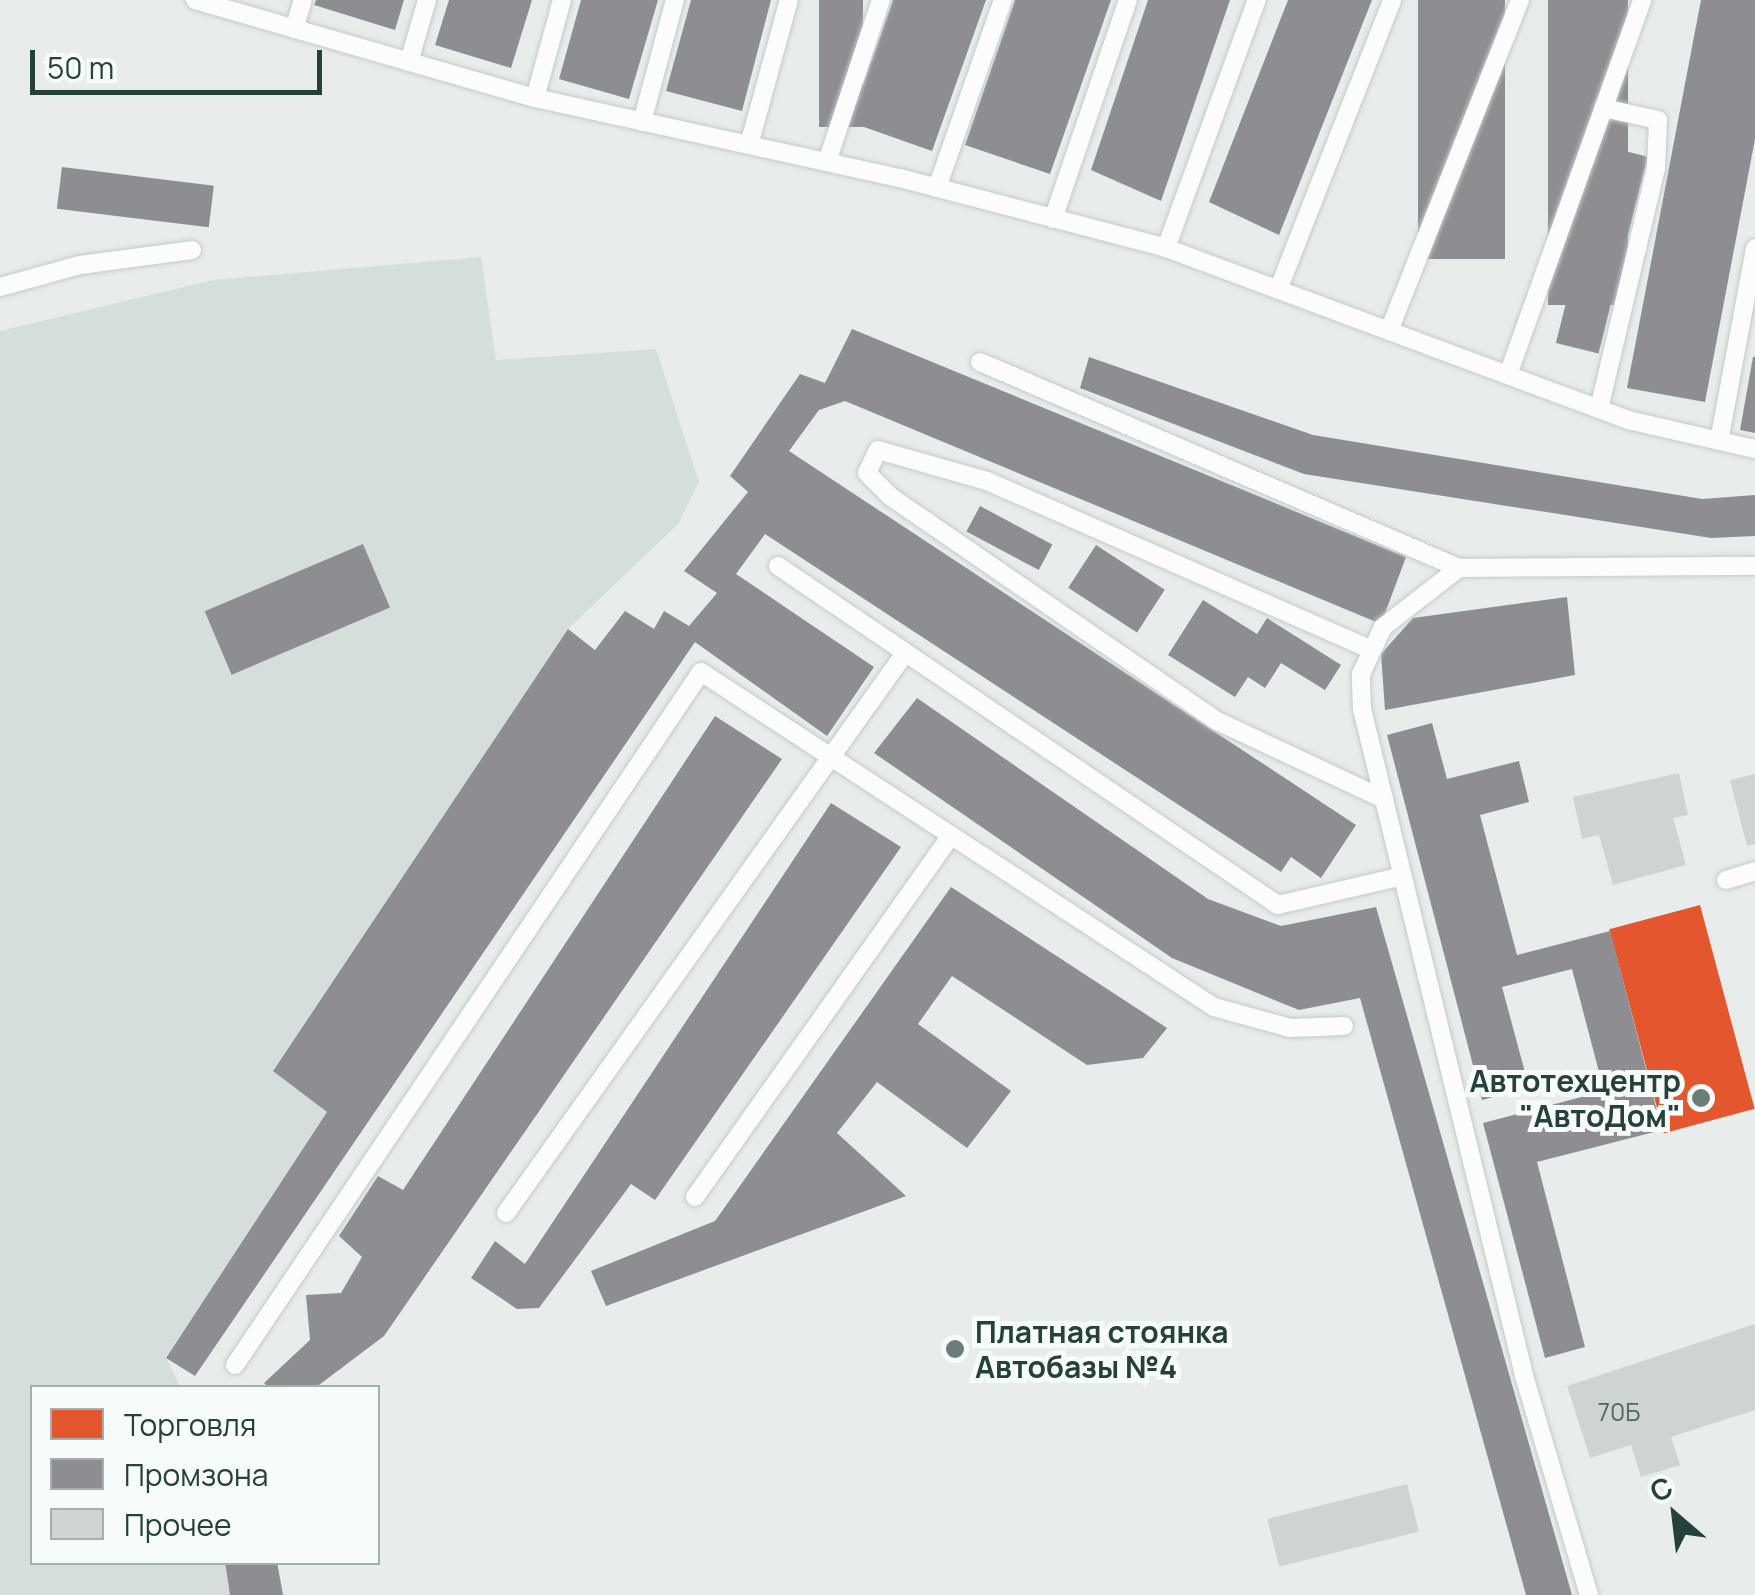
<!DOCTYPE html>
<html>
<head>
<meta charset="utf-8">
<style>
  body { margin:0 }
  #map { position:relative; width:1755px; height:1595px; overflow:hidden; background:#e8edeb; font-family:Manrope,sans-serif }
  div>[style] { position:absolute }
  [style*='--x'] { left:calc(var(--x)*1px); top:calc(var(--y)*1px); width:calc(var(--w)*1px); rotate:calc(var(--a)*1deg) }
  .built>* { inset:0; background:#d6dedb }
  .shops>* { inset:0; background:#e4572e; transform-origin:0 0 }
  .industry>* { inset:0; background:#8d8d92; transform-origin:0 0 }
  .building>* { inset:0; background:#cfd4d2; transform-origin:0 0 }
  .roads { filter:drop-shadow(0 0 2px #c5cac8) drop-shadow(0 0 2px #c5cac8) }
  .lane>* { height:18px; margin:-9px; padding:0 9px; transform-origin:9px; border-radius:9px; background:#fcfcfc }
  .dots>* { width:28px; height:28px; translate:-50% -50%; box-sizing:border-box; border:5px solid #f7fbf9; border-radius:50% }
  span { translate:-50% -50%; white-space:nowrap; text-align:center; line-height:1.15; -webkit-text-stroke:10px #f7fbf9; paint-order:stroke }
  .number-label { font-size:25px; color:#506761 }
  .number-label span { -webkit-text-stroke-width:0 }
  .poi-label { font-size:30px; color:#24423a; font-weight:700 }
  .right { translate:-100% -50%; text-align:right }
  .left { translate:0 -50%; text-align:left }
  .legend { position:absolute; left:30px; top:1385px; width:350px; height:180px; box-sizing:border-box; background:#f7fbf9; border:2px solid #a3b1ad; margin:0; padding:12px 18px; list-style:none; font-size:30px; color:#24423a }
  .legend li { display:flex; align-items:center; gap:20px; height:50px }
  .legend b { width:50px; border:2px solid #a3b1ad }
  .north { position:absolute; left:1625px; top:1465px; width:100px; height:100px; -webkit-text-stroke:8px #f7fbf9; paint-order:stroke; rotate:332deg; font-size:28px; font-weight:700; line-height:40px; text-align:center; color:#24423a }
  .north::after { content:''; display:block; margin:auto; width:35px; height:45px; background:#24423a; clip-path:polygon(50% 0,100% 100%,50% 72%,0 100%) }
  .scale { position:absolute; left:30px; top:50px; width:292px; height:45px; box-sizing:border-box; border:5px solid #24423a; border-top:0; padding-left:12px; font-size:30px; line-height:35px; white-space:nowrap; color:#24423a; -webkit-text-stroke:8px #f7fbf9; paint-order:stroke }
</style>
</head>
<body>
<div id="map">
  <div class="built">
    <i style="clip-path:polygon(481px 257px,496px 360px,656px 349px,699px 482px,678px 524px,568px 629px,273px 1070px,327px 1112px,166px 1357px,180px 1387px,32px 1388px,32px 1562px,225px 1563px,230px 1595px,0 1595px,0 331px,213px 280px)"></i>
  </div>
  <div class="shops">
    <i style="left:1700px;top:905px;width:211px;height:94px;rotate:75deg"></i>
  </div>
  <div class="industry">
    <i style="clip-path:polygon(316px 0,404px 0,395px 30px,314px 5px)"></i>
    <i style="clip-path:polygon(449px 0,532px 0,511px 68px,435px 45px)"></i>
    <i style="clip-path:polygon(581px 0,658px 0,629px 99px,559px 79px)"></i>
    <i style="clip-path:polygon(691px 0,771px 0,742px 111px,666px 91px)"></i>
    <i style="left:819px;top:0;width:44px;height:127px"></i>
    <i style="clip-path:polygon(893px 0,986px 0,932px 151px,850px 122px)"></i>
    <i style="clip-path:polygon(1015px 0,1111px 0,1050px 174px,965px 145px)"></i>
    <i style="clip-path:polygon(1148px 0,1230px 0,1161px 201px,1091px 170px)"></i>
    <i style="clip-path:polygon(1288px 0,1372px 0,1279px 235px,1209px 202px)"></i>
    <i style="left:1418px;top:0;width:87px;height:259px"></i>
    <i style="left:1548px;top:0;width:80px;height:305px"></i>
    <i style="clip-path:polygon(1701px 0,1755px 0,1755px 139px,1705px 402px,1627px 388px)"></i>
    <i style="left:1605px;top:146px;width:44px;height:203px;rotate:14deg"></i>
    <i style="left:62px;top:167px;width:153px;height:42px;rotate:7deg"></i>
    <i style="clip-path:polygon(852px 329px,1406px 557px,1381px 624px,845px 401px,819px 410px,789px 451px,1356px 825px,1321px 878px,1291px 857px,1281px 872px,765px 534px,736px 574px,874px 667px,827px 736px,695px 642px,195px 1376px,166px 1358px,327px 1112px,273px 1071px,568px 629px,595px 650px,625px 611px,654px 629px,664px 611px,689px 626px,717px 593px,684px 571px,748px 492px,730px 476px,800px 374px,825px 383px)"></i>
    <i style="clip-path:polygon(1089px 357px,1313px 435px,1702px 499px,1755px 495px,1755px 536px,1711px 538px,1304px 474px,1080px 388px)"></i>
    <i style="clip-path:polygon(1753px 357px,1755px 357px,1755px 433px,1740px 430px)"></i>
    <i style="left:980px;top:506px;width:82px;height:29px;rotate:28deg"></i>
    <i style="left:363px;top:544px;width:69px;height:172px;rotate:67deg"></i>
    <i style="left:1096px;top:545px;width:82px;height:51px;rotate:33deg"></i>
    <i style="clip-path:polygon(1567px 597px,1575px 675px,1385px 710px,1381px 654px,1413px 618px)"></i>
    <i style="clip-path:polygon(1203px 600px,1257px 634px,1267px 618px,1341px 665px,1325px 690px,1281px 663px,1265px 688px,1248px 677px,1235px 697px,1168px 655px)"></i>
    <i style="clip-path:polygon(917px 698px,1208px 899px,1281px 926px,1376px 907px,1572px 1595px,1526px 1595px,1360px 998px,1299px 1010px,1172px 958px,874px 753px)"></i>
    <i style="clip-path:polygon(715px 716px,782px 759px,384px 1336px,315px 1388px,269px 1388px,264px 1383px,310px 1340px,306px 1295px,341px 1293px,362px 1257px,339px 1236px,378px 1176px,403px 1190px)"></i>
    <i style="clip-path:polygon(1432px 723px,1447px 779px,1519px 761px,1529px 802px,1480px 815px,1517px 955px,1610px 931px,1662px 1130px,1537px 1162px,1585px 1347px,1545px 1358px,1483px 1123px,1604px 1091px,1572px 969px,1502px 987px,1529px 1087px,1482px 1100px,1387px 735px)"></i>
    <i style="clip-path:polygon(831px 803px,901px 847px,655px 1200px,631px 1184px,539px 1308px,517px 1309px,471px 1278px,495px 1241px,525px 1264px)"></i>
    <i style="clip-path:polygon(951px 887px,1167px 1028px,1143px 1058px,1087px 1065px,952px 976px,918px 1024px,1011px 1091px,967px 1148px,877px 1082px,837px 1133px,906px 1196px,606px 1306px,591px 1271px,715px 1221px)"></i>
    <i style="clip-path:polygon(225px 1562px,277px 1562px,283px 1595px,230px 1595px)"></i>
  </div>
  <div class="building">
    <i style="clip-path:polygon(1679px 773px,1688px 815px,1673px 818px,1686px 865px,1613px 885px,1599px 835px,1582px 839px,1573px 797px)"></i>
    <i style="clip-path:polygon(1755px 774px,1755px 844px,1747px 846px,1730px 780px)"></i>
    <i style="clip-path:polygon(1755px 1324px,1755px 1410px,1671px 1437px,1680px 1465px,1641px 1477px,1631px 1445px,1590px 1458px,1567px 1386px)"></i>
    <i style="left:1407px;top:1484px;width:49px;height:144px;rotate:76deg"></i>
  </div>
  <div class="roads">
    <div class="lane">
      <i style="--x:195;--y:0;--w:354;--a:16.1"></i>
      <i style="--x:535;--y:98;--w:374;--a:12.4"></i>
      <i style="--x:900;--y:178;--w:275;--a:14.7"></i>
      <i style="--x:1166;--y:248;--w:493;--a:20.4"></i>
      <i style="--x:1628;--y:420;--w:130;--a:12.9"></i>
      <i style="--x:294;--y:29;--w:30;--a:-73"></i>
      <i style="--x:409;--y:62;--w:65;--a:-73.8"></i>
      <i style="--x:535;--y:98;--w:102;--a:-74.6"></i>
      <i style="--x:642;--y:122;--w:126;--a:-74.9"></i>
      <i style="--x:749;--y:145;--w:150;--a:-74.6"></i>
      <i style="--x:827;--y:162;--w:171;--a:-71.6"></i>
      <i style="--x:937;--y:188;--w:199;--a:-70.7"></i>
      <i style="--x:1053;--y:219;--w:231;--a:-71.1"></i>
      <i style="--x:1166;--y:248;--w:264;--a:-69.9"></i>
      <i style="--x:0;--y:287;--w:83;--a:-15.4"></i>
      <i style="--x:80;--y:265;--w:113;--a:-7.6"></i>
      <i style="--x:1278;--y:290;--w:312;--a:-68.5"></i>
      <i style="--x:1389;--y:331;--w:356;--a:-68.4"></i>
      <i style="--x:980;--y:362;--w:521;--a:23.27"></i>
      <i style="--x:1508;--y:375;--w:398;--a:-70.3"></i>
      <i style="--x:1599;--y:409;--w:248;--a:-76.7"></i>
      <i style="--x:1656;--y:168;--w:48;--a:-87.6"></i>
      <i style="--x:1658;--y:120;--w:56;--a:-167.7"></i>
      <i style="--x:1719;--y:441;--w:196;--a:-79.4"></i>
      <i style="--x:778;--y:566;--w:604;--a:34.14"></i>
      <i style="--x:1278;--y:905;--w:128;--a:-13.1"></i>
      <i style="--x:1372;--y:650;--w:420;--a:-156.3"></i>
      <i style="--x:987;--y:481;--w:113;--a:-164.1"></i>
      <i style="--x:878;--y:450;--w:25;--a:116"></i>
      <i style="--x:867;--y:473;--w:34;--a:45"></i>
      <i style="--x:891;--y:497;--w:393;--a:34.5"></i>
      <i style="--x:1215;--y:720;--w:187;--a:25.1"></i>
      <i style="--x:1726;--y:880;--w:30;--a:-17"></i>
      <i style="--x:695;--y:1197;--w:443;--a:-54.7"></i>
      <i style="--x:506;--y:1213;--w:688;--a:-54.53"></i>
      <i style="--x:235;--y:1365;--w:835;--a:-56.08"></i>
      <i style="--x:701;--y:672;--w:613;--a:33.15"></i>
      <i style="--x:1214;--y:1007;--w:79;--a:15.4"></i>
      <i style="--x:1290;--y:1028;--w:54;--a:-2.1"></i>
      <i style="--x:1589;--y:1595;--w:229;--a:-106.5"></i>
      <i style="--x:1524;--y:1375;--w:685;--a:-103.67"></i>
      <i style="--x:1362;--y:709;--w:35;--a:-92"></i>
      <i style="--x:1361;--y:674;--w:52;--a:-64.9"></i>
      <i style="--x:1383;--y:627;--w:96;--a:-37.8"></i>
      <i style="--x:1459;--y:568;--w:296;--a:-0.4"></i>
    </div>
  </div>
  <div class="dots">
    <i style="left:1701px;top:1098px;background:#697e78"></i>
    <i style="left:955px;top:1349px;background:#697e78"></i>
  </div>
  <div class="number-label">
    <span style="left:1619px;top:1412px">70Б</span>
  </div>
  <div class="poi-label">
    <span class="right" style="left:1681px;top:1098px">Автотехцентр<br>"АвтоДом"</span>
    <span class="left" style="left:975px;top:1349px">Платная стоянка<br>Автобазы №4</span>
  </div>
  <ul class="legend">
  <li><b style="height:28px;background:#e4572e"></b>Торговля</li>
  <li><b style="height:28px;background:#8d8d92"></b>Промзона</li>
  <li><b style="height:28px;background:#cfd4d2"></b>Прочее</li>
  </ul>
  <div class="north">С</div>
  <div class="scale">50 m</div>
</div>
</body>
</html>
